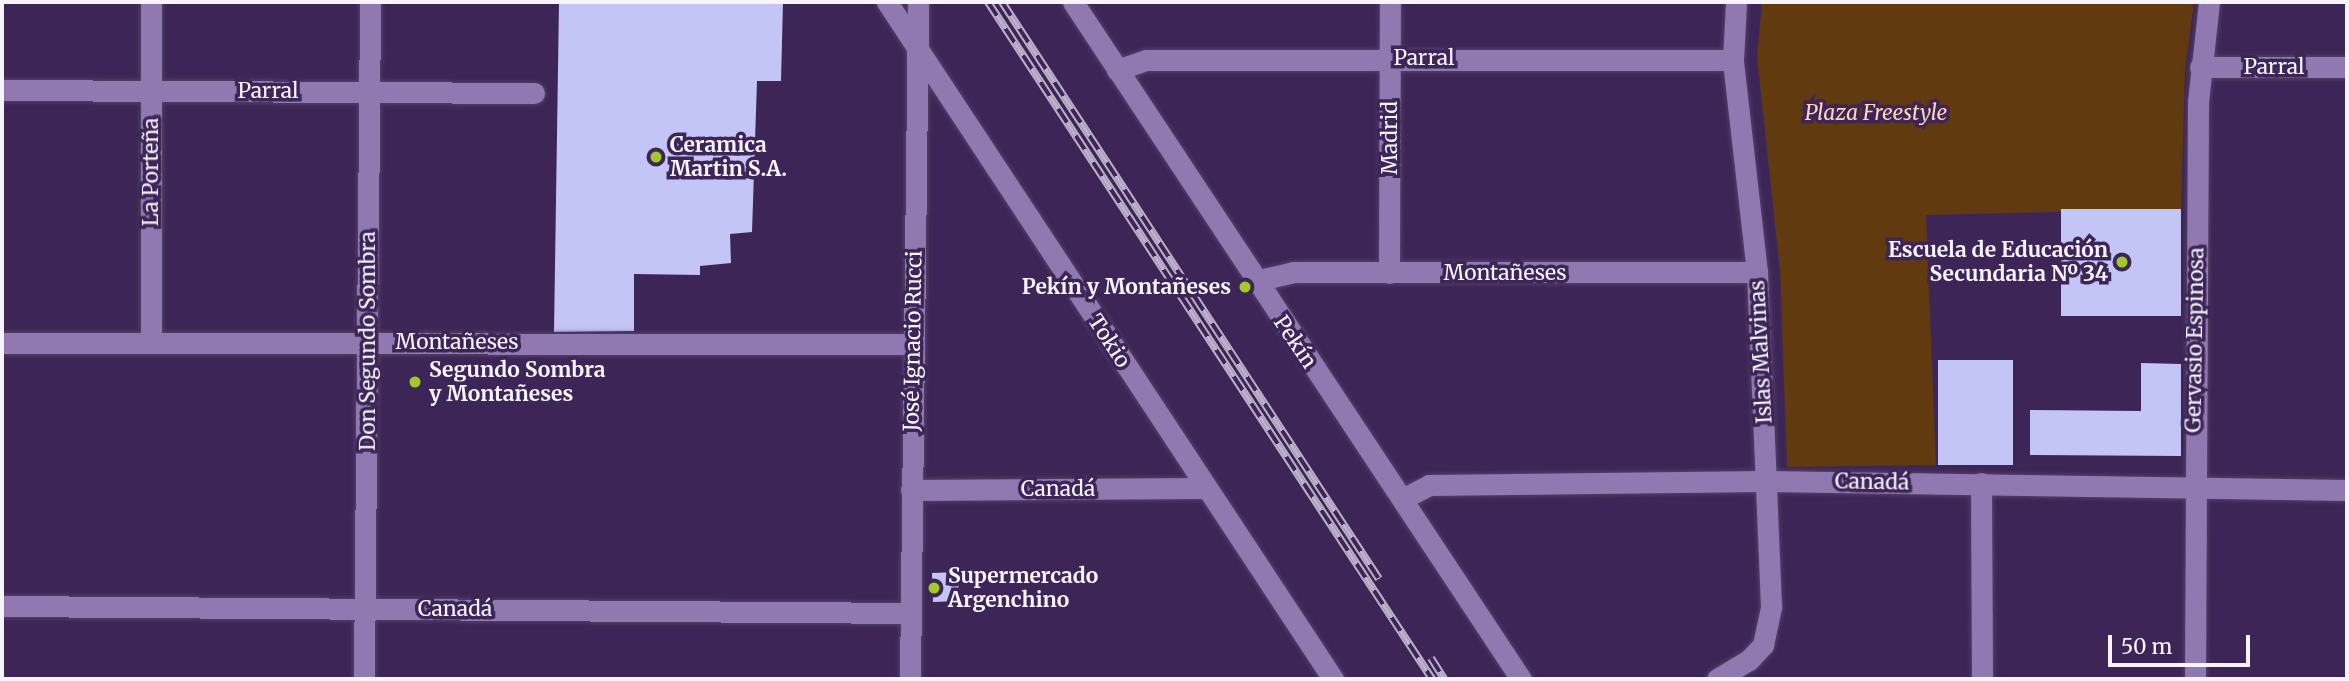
<!DOCTYPE html>
<html>
<head>
<meta charset="utf-8">
<style>
  body { margin:0 }
  #map { position:relative; width:2349px; height:681px; overflow:hidden; background:#3d2657; font-family:Merriweather,serif }
  div>[style] { position:absolute }
  [style*='--x'] { left:calc(var(--x)*1px); top:calc(var(--y)*1px); width:calc(var(--w)*1px); rotate:calc(var(--a)*1deg) }
  .green>* { inset:0; background:#613a10 }
  .building>* { inset:0; background:#c3c5f6; transform-origin:0 0 }
  .roads { filter:drop-shadow(0 0 2px #523f66) drop-shadow(0 0 2px #523f66) }
  .minor>* { height:21px; margin:-10.5px; padding:0 10.5px; transform-origin:10.5px; border-radius:10.5px; background:#9079b1 }
  .rail>* { height:8px; margin-top:-4px; transform-origin:0; background:repeating-linear-gradient(90deg,#3d2657 0 16px,#bcb1c9 0 32px); box-sizing:border-box; border-block:2px solid #bcb1c9 }
  .dots>* { width:19px; height:19px; translate:-50% -50%; box-sizing:border-box; border:4px solid #3d2657; border-radius:50% }
  span { translate:-50% -50%; white-space:nowrap; text-align:center; line-height:1.15; -webkit-text-stroke:7px #3d2657; paint-order:stroke }
  .street-label { font-size:21px; color:#f7f3ff }
  .park-label { font-size:21px; color:#ffd7b4; font-style:italic }
  .poi-label { font-size:21px; color:#f7f3ff; font-weight:700 }
  .left { translate:0 -50%; text-align:left }
  .right { translate:-100% -50%; text-align:right }
  .frame { position:absolute; inset:0; border:4px solid #f7f3ff; pointer-events:none }
  .scale { position:absolute; left:2108px; top:635px; width:142px; height:32px; box-sizing:border-box; border:4px solid #f7f3ff; border-top:0; padding-left:9px; font-size:21px; line-height:24px; white-space:nowrap; color:#f7f3ff; -webkit-text-stroke:5px #3d2657; paint-order:stroke }
</style>
</head>
<body>
<div id="map">
  <div class="green">
    <i style="clip-path:polygon(1762px 2px,2194px 2px,2185px 71px,2181px 209px,1926px 215px,1936px 465px,1787px 467px,1780px 271px,1757px 57px)"></i>
  </div>
  <div class="building">
    <i style="clip-path:polygon(559px 2px,783px 2px,781px 81px,757px 81px,752px 232px,730px 234px,731px 263px,700px 266px,700px 275px,634px 274px,634px 331px,554px 332px)"></i>
    <i style="left:2061px;top:209px;width:120px;height:107px"></i>
    <i style="left:1938px;top:360px;width:75px;height:105px"></i>
    <i style="clip-path:polygon(2141px 363px,2181px 364px,2181px 456px,2030px 455px,2030px 410px,2141px 411px)"></i>
    <i style="left:958px;top:572px;width:29px;height:26px;rotate:88deg"></i>
  </div>
  <div class="roads">
    <div class="minor">
      <i style="--x:887;--y:2;--w:811;--a:56.62"></i>
      <i style="--x:1073;--y:2;--w:812;--a:56.51"></i>
      <i style="--x:2200;--y:67;--w:147;--a:0"></i>
      <i style="--x:1117;--y:70;--w:31;--a:-19"></i>
      <i style="--x:1146;--y:60;--w:587;--a:0"></i>
      <i style="--x:2;--y:90;--w:532;--a:0.32"></i>
      <i style="--x:1389;--y:273;--w:271;--a:-89.8"></i>
      <i style="--x:1255;--y:281;--w:39;--a:-13"></i>
      <i style="--x:1293;--y:272;--w:464;--a:0"></i>
      <i style="--x:2;--y:343;--w:911;--a:0.06"></i>
      <i style="--x:151;--y:343;--w:341;--a:-90"></i>
      <i style="--x:1981;--y:483;--w:196;--a:89.7"></i>
      <i style="--x:911;--y:490;--w:294;--a:-0.4"></i>
      <i style="--x:1402;--y:499;--w:30;--a:-27"></i>
      <i style="--x:1429;--y:485;--w:336;--a:-0.7"></i>
      <i style="--x:1765;--y:481;--w:582;--a:0.89"></i>
      <i style="--x:2;--y:606;--w:907;--a:0.44"></i>
      <i style="--x:364;--y:679;--w:677;--a:-89.49"></i>
      <i style="--x:910;--y:679;--w:677;--a:-89.32"></i>
      <i style="--x:1717;--y:679;--w:37;--a:-31"></i>
      <i style="--x:1749;--y:660;--w:21;--a:-47"></i>
      <i style="--x:1763;--y:645;--w:40;--a:-78"></i>
      <i style="--x:1771;--y:606;--w:334;--a:-92.4"></i>
      <i style="--x:1757;--y:272;--w:213;--a:-96.5"></i>
      <i style="--x:1733;--y:60;--w:58;--a:-87"></i>
      <i style="--x:2195;--y:679;--w:577;--a:-89.7"></i>
      <i style="--x:2198;--y:102;--w:101;--a:-83.7"></i>
    </div>
  </div>
  <div class="rail">
    <i style="--x:988;--y:2;--w:810;--a:56.74"></i>
    <i style="--x:1002;--y:2;--w:689;--a:56.84"></i>
    <i style="--x:1431;--y:658;--w:25;--a:58"></i>
  </div>
  <div class="dots">
    <i style="left:656px;top:157px;background:#a3c927"></i>
    <i style="left:2122px;top:262px;background:#a3c927"></i>
    <i style="left:1245px;top:287px;background:#a3c927"></i>
    <i style="left:415px;top:382px;background:#a3c927"></i>
    <i style="left:934px;top:588px;background:#a3c927"></i>
  </div>
  <div class="street-label">
    <span style="left:1424px;top:58px">Parral</span>
    <span style="left:2274px;top:67px">Parral</span>
    <span style="left:268px;top:91px">Parral</span>
    <span style="left:1390px;top:138px;rotate:-90deg">Madrid</span>
    <span style="left:151px;top:172px;rotate:-90deg">La Porteña</span>
    <span style="left:1505px;top:273px">Montañeses</span>
    <span style="left:2195px;top:340px;rotate:-89deg">Gervasio Espinosa</span>
    <span style="left:368px;top:341px;rotate:-90deg">Don Segundo Sombra</span>
    <span style="left:913px;top:341px;rotate:-89deg">José Ignacio Rucci</span>
    <span style="left:1109px;top:341px;rotate:57deg">Tokio</span>
    <span style="left:457px;top:342px">Montañeses</span>
    <span style="left:1295px;top:342px;rotate:56deg">Pekín</span>
    <span style="left:1761px;top:352px;rotate:-93deg">Islas Malvinas</span>
    <span style="left:1872px;top:482px;rotate:1deg">Canadá</span>
    <span style="left:1058px;top:489px">Canadá</span>
    <span style="left:455px;top:609px">Canadá</span>
  </div>
  <div class="park-label">
    <span style="left:1876px;top:113px">Plaza Freestyle</span>
  </div>
  <div class="poi-label">
    <span class="left" style="left:670px;top:157px">Ceramica<br>Martin S.A.</span>
    <span class="right" style="left:2108px;top:262px">Escuela de Educación<br>Secundaria Nº 34</span>
    <span class="right" style="left:1231px;top:287px">Pekín y Montañeses</span>
    <span class="left" style="left:429px;top:382px">Segundo Sombra<br>y Montañeses</span>
    <span class="left" style="left:948px;top:588px">Supermercado<br>Argenchino</span>
  </div>
  <div class="frame"></div>
  <div class="scale">50 m</div>
</div>
</body>
</html>
